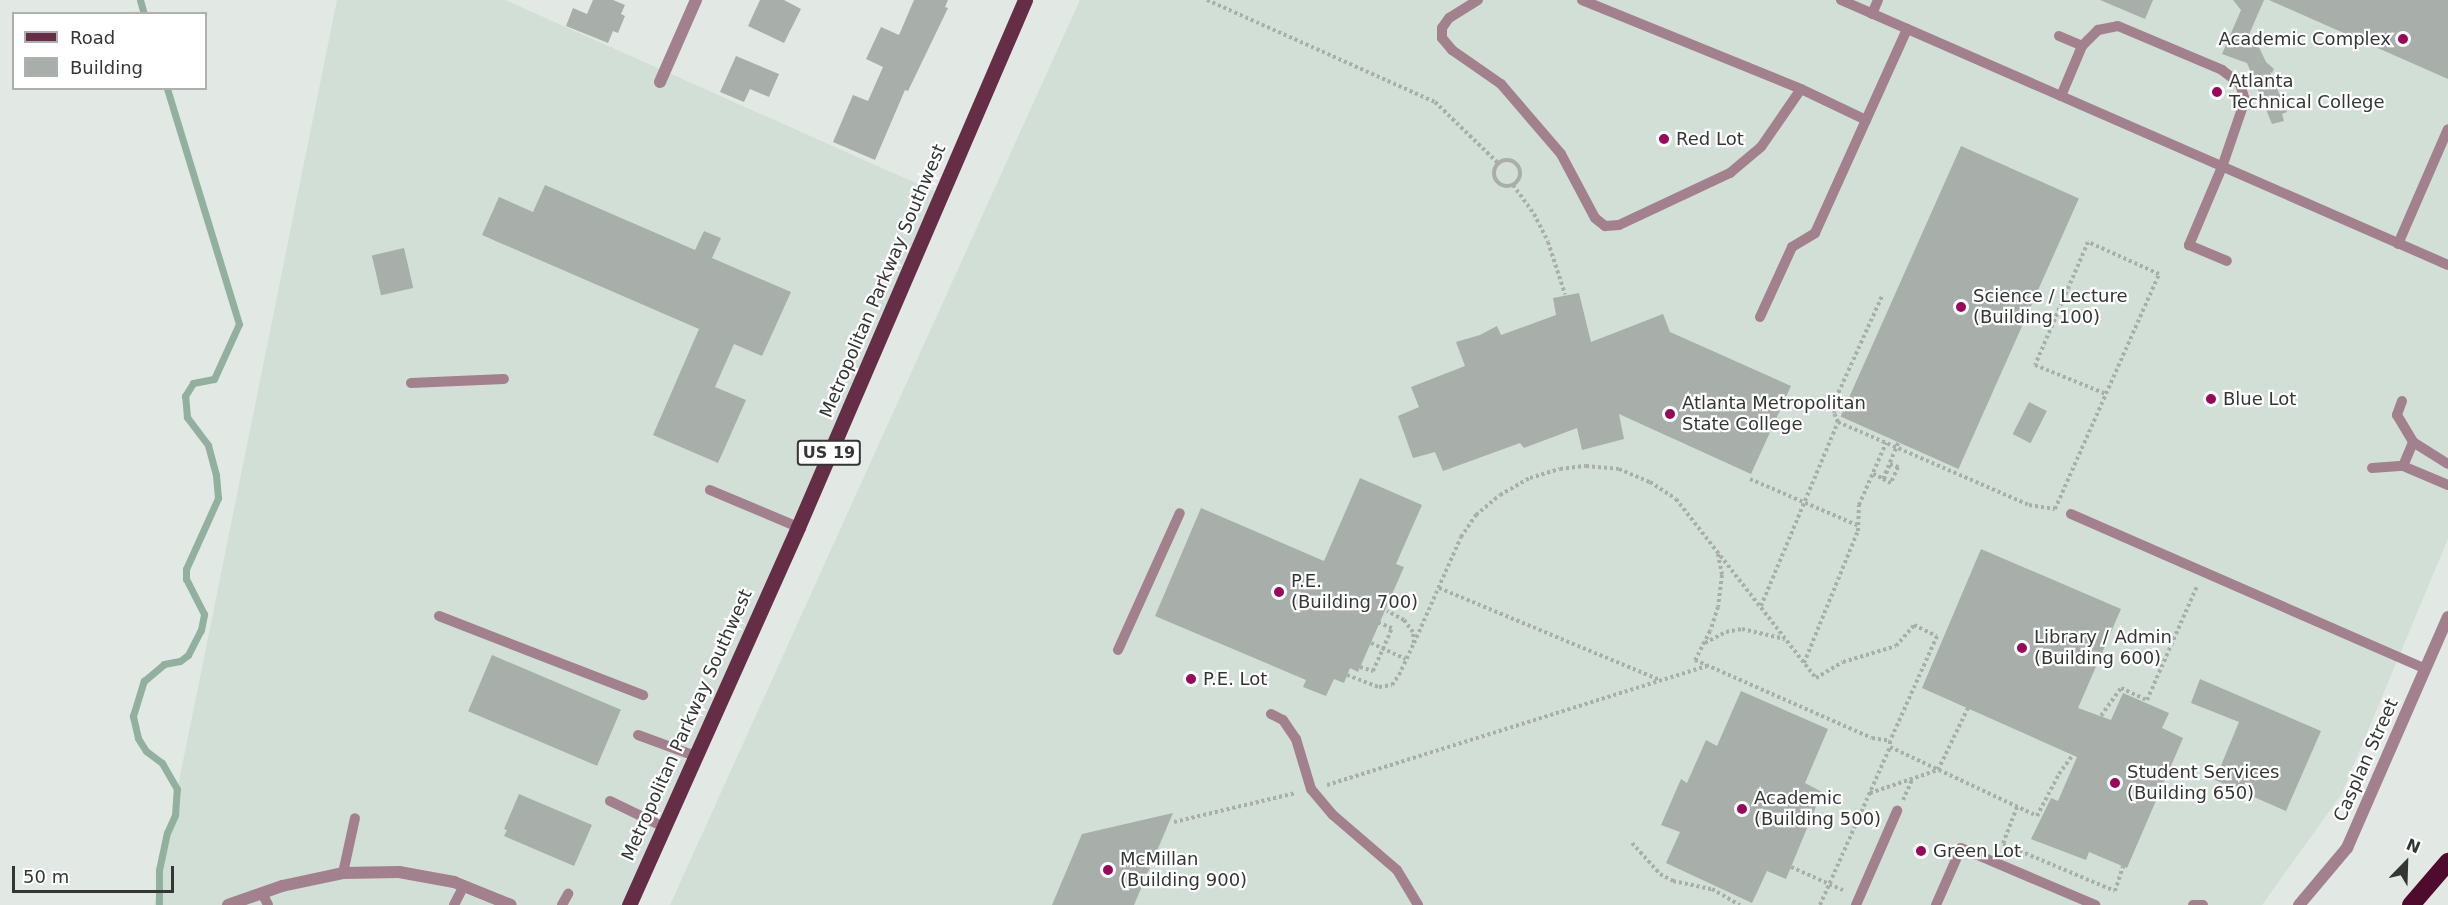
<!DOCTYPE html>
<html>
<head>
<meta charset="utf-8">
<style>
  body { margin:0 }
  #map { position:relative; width:2448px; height:905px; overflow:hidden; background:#e2e8e4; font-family:"DejaVu Sans",sans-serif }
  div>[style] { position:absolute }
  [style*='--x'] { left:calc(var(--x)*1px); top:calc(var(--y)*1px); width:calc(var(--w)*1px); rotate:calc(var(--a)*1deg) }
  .built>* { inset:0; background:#d1dfd6 }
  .stream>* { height:7px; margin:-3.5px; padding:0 3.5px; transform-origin:3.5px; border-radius:3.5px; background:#91b09d }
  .building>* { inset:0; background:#a8aeaa; transform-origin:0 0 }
  .path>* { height:4px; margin-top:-2px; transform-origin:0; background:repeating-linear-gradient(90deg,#a9aeab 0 3px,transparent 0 6px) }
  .path>.ring { margin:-2px; padding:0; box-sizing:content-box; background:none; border:4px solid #a9aeab; border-radius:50% }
  .service>* { height:10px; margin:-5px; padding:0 5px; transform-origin:5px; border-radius:5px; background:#a3808d }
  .minor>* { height:12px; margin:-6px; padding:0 6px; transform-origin:6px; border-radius:6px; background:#a3808d }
  .primary>* { height:15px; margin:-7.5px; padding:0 7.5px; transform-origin:7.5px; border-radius:7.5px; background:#662d46 }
  .motorway>* { height:18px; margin:-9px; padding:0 9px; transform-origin:9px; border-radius:9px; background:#4f0b2e }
  .path-bridge>* { height:4px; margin-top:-2px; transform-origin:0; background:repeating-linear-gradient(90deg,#a9aeab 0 3px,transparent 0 6px) }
  .dots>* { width:16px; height:16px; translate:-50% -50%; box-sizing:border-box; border:3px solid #fff; border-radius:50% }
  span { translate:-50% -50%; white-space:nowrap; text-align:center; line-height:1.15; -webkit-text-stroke:4.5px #fff; paint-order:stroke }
  .shield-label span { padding:2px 4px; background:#fff; border:2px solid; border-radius:4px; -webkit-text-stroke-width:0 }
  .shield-label { font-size:16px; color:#343635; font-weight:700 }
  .poi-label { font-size:18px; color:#343635 }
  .right { translate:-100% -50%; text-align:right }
  .left { translate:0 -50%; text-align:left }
  .street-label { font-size:18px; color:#343635 }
  .legend { position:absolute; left:12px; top:12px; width:195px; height:78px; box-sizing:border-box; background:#fff; border:2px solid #aeafae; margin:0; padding:8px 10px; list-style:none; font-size:18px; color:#343635 }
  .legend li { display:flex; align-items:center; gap:12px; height:30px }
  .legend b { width:30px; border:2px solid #aeafae }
  .north { position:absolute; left:2376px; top:833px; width:60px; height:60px; -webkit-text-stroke:4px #fff; paint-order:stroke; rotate:23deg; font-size:16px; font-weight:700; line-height:24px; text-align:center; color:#343635 }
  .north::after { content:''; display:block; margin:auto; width:21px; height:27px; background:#343635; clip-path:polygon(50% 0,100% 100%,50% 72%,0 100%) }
  .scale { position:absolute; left:12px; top:866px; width:162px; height:27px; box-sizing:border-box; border:3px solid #343635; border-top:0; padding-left:8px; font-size:18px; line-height:21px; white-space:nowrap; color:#343635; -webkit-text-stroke:4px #fff; paint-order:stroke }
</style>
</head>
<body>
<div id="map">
  <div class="built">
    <i style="clip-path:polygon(337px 0,505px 0,947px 197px,626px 905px,154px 905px)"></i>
    <i style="clip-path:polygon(1080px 0,2448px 0,2448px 539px,2341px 795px,2262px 905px,670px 905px)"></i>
  </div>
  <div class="stream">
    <i style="--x:140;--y:0;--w:15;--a:74"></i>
    <i style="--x:159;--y:905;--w:35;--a:-90"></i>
    <i style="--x:159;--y:870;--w:38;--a:-78"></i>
    <i style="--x:167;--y:833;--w:20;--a:-66"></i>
    <i style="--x:175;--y:815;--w:26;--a:-86"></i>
    <i style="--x:177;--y:789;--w:30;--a:-120"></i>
    <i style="--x:162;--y:763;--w:20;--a:-143"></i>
    <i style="--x:146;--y:751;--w:15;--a:-122"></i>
    <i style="--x:138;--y:738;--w:23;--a:-103"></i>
    <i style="--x:133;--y:716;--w:37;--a:-73"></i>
    <i style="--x:144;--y:681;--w:26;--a:-40"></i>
    <i style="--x:164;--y:664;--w:16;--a:-11"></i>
    <i style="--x:180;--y:661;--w:10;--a:-37"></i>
    <i style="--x:188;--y:655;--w:28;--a:-63"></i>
    <i style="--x:201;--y:630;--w:16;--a:-79"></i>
    <i style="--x:204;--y:614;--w:39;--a:-117"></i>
    <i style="--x:186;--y:579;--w:10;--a:-90"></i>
    <i style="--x:186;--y:569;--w:78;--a:-65.7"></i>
    <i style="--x:218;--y:498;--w:23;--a:-95"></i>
    <i style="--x:216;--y:475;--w:31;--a:-105"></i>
    <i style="--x:208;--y:445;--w:35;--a:-127"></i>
    <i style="--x:187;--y:417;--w:21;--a:-95"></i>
    <i style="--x:185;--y:396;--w:15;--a:-58"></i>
    <i style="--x:193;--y:383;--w:21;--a:-11"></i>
    <i style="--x:214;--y:379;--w:60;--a:-65.6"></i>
    <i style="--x:239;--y:324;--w:247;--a:-107"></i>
  </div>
  <div class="building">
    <i style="clip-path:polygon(593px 0,613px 0,625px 5px,621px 14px,625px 16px,618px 33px,613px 31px,608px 43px,566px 26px,573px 8px,587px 14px)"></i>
    <i style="clip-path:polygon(760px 0,784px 0,801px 9px,784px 43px,748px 26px)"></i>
    <i style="clip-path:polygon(914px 0,948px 0,945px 7px,948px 8px,908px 91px,905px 90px,875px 160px,833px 142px,853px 95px,868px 101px,883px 67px,866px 59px,881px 27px,899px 35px)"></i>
    <i style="clip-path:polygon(2100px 0,2153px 0,2145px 19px)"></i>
    <i style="clip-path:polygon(2233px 0,2264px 0,2248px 37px,2253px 45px,2257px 43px,2266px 62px,2274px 69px,2272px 73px,2270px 72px,2287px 112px,2282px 114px,2284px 121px,2272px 124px,2247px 63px,2222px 54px,2241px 10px)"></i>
    <i style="clip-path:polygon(2269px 0,2448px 0,2448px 79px)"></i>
    <i style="clip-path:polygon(736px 56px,779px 74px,769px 97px,750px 89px,744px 102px,720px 92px)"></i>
    <i style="left:1961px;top:146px;width:129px;height:296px;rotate:24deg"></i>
    <i style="clip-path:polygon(545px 185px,695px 250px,704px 231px,721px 238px,712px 258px,791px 292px,762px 356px,734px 344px,715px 387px,746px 400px,718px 463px,653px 435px,699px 329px,482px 235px,499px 197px,533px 212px)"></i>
    <i style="left:404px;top:248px;width:41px;height:33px;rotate:77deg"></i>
    <i style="clip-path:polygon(1579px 293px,1591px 342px,1663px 314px,1670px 332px,1791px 386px,1751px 474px,1619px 414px,1624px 439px,1582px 450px,1577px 428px,1524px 448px,1520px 443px,1443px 471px,1435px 452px,1413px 458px,1398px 416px,1419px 407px,1411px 387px,1465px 366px,1456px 342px,1480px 335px,1497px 326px,1501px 335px,1556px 315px,1553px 298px)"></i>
    <i style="left:2029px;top:402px;width:20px;height:36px;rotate:27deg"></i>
    <i style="clip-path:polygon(1360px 478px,1422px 505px,1396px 564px,1404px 567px,1358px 672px,1350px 668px,1344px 683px,1334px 679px,1326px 696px,1303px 687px,1306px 680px,1155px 616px,1201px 508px,1324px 561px)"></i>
    <i style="clip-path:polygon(1981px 549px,2121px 609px,2078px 708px,2111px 720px,2123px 693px,2169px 713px,2162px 728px,2183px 738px,2127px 868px,2089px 852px,2086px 860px,2031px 839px,2051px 798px,2058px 801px,2077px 757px,1922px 688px)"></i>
    <i style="left:492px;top:655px;width:140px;height:61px;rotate:23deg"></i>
    <i style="clip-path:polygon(2200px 679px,2321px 731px,2286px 811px,2215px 780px,2239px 722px,2191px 703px)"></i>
    <i style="clip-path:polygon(1741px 691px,1828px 729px,1805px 783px,1822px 792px,1786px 879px,1767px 871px,1752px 903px,1666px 863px,1680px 832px,1661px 825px,1681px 779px,1687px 783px,1706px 740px,1717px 746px)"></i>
    <i style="clip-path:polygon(519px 794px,592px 825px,574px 866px,504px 836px,507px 830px,504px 829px)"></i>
    <i style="clip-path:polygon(1173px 813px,1134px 905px,1052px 905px,1082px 834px)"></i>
  </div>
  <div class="path">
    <i style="--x:1207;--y:0;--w:250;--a:24.1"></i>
    <i style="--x:1435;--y:102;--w:88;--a:44.1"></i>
    <i class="ring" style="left:1494px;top:160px;width:22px;height:22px"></i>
    <i style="--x:1513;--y:185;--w:36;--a:54"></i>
    <i style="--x:1534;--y:214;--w:31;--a:63"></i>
    <i style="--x:1548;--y:242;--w:55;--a:71.9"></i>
    <i style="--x:1838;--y:422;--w:208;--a:23.5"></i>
    <i style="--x:2029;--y:505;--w:26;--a:9"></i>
    <i style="--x:2055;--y:509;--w:257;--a:-66.1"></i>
    <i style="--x:2159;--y:274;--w:78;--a:-155.7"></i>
    <i style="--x:2088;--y:242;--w:134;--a:113.3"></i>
    <i style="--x:2035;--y:365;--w:77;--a:22.2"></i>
    <i style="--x:1873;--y:474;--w:12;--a:24"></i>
    <i style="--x:1884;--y:479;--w:16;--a:-68"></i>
    <i style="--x:1890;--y:464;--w:9;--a:21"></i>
    <i style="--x:1898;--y:467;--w:17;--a:114"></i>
    <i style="--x:1750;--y:479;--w:119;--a:23.3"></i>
    <i style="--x:1718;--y:554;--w:21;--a:79"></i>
    <i style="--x:1722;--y:575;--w:32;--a:97"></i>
    <i style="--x:1718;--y:607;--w:25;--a:108"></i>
    <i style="--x:1710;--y:631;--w:33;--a:117"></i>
    <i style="--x:1695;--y:660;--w:193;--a:23.8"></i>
    <i style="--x:1872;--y:738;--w:18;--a:9"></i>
    <i style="--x:1439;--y:588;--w:239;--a:22.6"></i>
    <i style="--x:1761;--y:606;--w:199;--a:-67.3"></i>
    <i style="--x:1838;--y:422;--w:10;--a:-114"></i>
    <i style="--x:1834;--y:413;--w:15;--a:-82"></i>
    <i style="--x:1836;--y:398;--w:114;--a:-65.7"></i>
    <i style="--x:1371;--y:643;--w:38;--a:25"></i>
    <i style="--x:1414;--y:643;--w:116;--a:-66.1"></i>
    <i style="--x:1461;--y:537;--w:27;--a:-56"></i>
    <i style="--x:1476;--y:515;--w:31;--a:-40"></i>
    <i style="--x:1500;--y:495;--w:34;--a:-30"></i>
    <i style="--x:1530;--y:478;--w:31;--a:-17"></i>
    <i style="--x:1560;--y:469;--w:26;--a:-7"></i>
    <i style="--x:1586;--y:466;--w:33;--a:5"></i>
    <i style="--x:1619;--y:469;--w:34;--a:23"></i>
    <i style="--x:1650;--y:482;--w:31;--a:33"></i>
    <i style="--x:1676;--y:499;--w:227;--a:52"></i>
    <i style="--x:1816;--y:678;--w:31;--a:-31"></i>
    <i style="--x:1843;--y:662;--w:55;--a:-16.8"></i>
    <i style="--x:1896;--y:646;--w:28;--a:-49"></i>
    <i style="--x:1914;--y:625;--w:25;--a:26"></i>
    <i style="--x:1937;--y:636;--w:115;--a:114.1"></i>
    <i style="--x:1890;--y:741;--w:6;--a:90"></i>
    <i style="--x:1890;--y:747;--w:162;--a:25.1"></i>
    <i style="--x:2037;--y:816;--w:47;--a:-62.4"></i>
    <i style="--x:2059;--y:774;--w:106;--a:-54.2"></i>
    <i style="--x:2121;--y:688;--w:29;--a:25"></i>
    <i style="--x:2147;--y:700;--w:124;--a:-66.3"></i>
    <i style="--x:1705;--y:643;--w:24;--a:-28"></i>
    <i style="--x:1726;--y:632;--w:16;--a:-11"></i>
    <i style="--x:1742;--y:629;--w:44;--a:13.1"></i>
    <i style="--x:1804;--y:663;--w:143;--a:-67.8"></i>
    <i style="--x:1858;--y:531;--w:26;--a:-88"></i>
    <i style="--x:1859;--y:505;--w:68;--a:-66.5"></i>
    <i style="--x:1360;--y:667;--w:14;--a:17"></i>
    <i style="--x:1373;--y:671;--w:24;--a:-66"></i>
    <i style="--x:1383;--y:649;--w:23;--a:-67"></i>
    <i style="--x:1392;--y:628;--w:14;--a:-159"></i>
    <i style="--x:1347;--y:675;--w:34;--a:21"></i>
    <i style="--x:1379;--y:687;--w:13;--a:-9"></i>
    <i style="--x:1392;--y:685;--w:12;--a:-55"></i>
    <i style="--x:1399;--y:675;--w:35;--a:-65"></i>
    <i style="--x:1414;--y:643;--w:11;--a:-95"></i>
    <i style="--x:1413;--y:632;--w:15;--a:-127"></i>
    <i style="--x:1404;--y:620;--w:19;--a:-152"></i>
    <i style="--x:1327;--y:785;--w:398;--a:-17.4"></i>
    <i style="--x:1870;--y:793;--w:72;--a:-18.7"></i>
    <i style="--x:1938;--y:770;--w:69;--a:-64.2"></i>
    <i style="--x:1903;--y:800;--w:24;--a:-66"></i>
    <i style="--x:2017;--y:807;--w:40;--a:111"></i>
    <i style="--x:2003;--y:844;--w:121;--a:22.8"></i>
    <i style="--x:2115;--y:891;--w:26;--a:-72"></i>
    <i style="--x:1174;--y:822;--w:125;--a:-13.4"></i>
    <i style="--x:1632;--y:843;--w:42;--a:47.9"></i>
    <i style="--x:1660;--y:874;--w:15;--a:28"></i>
    <i style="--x:1673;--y:881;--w:40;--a:12"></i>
    <i style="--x:1712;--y:889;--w:32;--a:30"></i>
    <i style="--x:1791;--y:867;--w:59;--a:24"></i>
    <i style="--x:1820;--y:905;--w:173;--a:-66.1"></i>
  </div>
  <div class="service">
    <i style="--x:1478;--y:0;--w:34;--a:148"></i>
    <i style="--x:1449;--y:18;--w:12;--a:125"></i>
    <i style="--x:1442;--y:28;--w:10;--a:90"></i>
    <i style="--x:1442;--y:38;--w:16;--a:50"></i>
    <i style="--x:1452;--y:50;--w:60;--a:34.8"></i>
    <i style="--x:1501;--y:84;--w:92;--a:49.4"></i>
    <i style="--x:1561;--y:154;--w:72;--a:62"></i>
    <i style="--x:1595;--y:218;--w:13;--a:39"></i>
    <i style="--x:1605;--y:226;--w:14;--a:-4"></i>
    <i style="--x:1619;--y:225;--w:123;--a:-25.1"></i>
    <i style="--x:1730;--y:173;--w:40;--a:-40"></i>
    <i style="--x:1761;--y:147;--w:70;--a:-55.4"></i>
    <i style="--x:1582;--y:0;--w:236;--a:22.1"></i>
    <i style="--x:1801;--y:89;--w:72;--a:25.5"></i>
    <i style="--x:1841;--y:0;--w:662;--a:23.58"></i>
    <i style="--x:1872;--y:14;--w:15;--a:-67"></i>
    <i style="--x:2059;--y:36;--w:25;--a:23"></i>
    <i style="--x:2061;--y:96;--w:54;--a:-67.2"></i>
    <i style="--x:2082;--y:46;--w:23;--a:-45"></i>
    <i style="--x:2098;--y:30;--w:20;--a:-11"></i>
    <i style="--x:2118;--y:26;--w:113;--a:22.9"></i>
    <i style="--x:2222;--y:70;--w:23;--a:38"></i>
    <i style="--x:2240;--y:84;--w:17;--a:73"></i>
    <i style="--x:2245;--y:100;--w:71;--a:108.9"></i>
    <i style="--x:2222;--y:167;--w:85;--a:112.9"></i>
    <i style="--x:2189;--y:245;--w:41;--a:22.8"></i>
    <i style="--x:2398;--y:244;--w:125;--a:-66.5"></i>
    <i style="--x:1760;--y:317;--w:77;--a:-65.4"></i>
    <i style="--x:1792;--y:247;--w:27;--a:-31"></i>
    <i style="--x:1815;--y:233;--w:224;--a:-65.7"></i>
    <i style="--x:411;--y:383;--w:93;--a:-2.5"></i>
    <i style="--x:2402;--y:401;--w:15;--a:110"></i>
    <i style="--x:2397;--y:415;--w:31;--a:59"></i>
    <i style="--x:2413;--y:442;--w:41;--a:32.2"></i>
    <i style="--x:2403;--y:466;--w:49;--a:22.9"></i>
    <i style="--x:2372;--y:468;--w:31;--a:-4"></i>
    <i style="--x:2403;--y:466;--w:26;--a:-67"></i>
    <i style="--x:710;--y:490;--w:95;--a:22.8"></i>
    <i style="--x:2071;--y:514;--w:386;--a:23.6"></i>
    <i style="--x:439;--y:616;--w:219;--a:21.2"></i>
    <i style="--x:1118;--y:650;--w:150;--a:-65.7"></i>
    <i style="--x:1271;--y:714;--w:13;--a:27"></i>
    <i style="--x:1283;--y:720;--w:23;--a:56"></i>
    <i style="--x:1296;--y:739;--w:52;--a:73.3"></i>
    <i style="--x:1311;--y:789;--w:34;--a:50"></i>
    <i style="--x:1333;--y:815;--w:84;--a:40.7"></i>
    <i style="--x:1397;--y:870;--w:41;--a:59"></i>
    <i style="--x:638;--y:735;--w:61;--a:20.2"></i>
    <i style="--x:610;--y:801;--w:58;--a:25.7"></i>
    <i style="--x:343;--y:873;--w:56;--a:-77.7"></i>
    <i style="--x:262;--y:893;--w:13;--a:63"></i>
    <i style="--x:454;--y:905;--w:22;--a:-63"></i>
    <i style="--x:562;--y:905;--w:13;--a:-61"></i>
    <i style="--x:1856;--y:905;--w:103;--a:-66.4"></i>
    <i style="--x:1936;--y:905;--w:62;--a:-66.3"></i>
    <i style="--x:1961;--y:848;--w:146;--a:23"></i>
    <i style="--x:2193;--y:905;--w:10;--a:0"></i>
  </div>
  <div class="minor">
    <i style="--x:660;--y:82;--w:90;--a:-66.3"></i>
    <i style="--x:228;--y:905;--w:57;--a:-19.4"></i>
    <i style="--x:282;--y:886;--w:62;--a:-12"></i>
    <i style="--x:343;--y:873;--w:56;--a:-1"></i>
    <i style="--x:399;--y:872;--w:56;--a:10.3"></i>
    <i style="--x:454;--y:882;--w:61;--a:22"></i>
    <i style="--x:2299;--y:905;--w:75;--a:-49.9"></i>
    <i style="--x:2347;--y:848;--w:252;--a:-66.4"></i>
  </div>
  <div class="primary">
    <i style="--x:629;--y:905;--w:414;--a:-65.9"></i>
    <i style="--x:798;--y:527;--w:574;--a:-66.7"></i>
  </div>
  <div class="motorway">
    <i style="--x:2411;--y:905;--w:57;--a:-49.3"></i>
  </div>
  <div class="path-bridge">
    <i style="--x:1891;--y:483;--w:9;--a:-153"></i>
    <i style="--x:1883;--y:479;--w:41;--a:-67.2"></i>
  </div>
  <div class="dots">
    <i style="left:2403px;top:39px;background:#99095b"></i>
    <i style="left:2217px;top:92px;background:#99095b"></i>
    <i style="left:1664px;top:139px;background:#99095b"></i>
    <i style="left:1961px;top:307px;background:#99095b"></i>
    <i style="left:2211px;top:399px;background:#99095b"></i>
    <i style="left:1670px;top:414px;background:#99095b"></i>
    <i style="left:1279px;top:592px;background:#99095b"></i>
    <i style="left:2022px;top:648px;background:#99095b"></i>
    <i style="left:1191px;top:679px;background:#99095b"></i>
    <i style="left:2115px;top:783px;background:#99095b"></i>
    <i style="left:1742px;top:809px;background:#99095b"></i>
    <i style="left:1921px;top:851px;background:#99095b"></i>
    <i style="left:1108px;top:870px;background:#99095b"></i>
  </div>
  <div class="shield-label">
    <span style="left:829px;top:453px">US 19</span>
  </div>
  <div class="poi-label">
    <span class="right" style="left:2391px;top:39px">Academic Complex</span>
    <span class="left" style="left:2229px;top:92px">Atlanta<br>Technical College</span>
    <span class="left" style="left:1676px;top:139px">Red Lot</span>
    <span class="left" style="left:1973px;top:307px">Science / Lecture<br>(Building 100)</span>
    <span class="left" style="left:2223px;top:399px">Blue Lot</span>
    <span class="left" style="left:1682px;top:414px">Atlanta Metropolitan<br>State College</span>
    <span class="left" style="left:1291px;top:592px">P.E.<br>(Building 700)</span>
    <span class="left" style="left:2034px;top:648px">Library / Admin<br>(Building 600)</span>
    <span class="left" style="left:1203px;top:679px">P.E. Lot</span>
    <span class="left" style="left:2127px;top:783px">Student Services<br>(Building 650)</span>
    <span class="left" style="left:1754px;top:809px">Academic<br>(Building 500)</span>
    <span class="left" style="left:1933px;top:851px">Green Lot</span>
    <span class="left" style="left:1120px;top:870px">McMillan<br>(Building 900)</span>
  </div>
  <div class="street-label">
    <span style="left:883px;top:281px;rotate:-67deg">Metropolitan Parkway Southwest</span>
    <span style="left:687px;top:725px;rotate:-66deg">Metropolitan Parkway Southwest</span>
    <span style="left:2366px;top:760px;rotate:-66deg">Casplan Street</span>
  </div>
  <ul class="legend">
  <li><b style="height:8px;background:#662d46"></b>Road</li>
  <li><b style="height:16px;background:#a8aeaa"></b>Building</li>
  </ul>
  <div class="north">N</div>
  <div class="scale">50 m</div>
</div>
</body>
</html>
